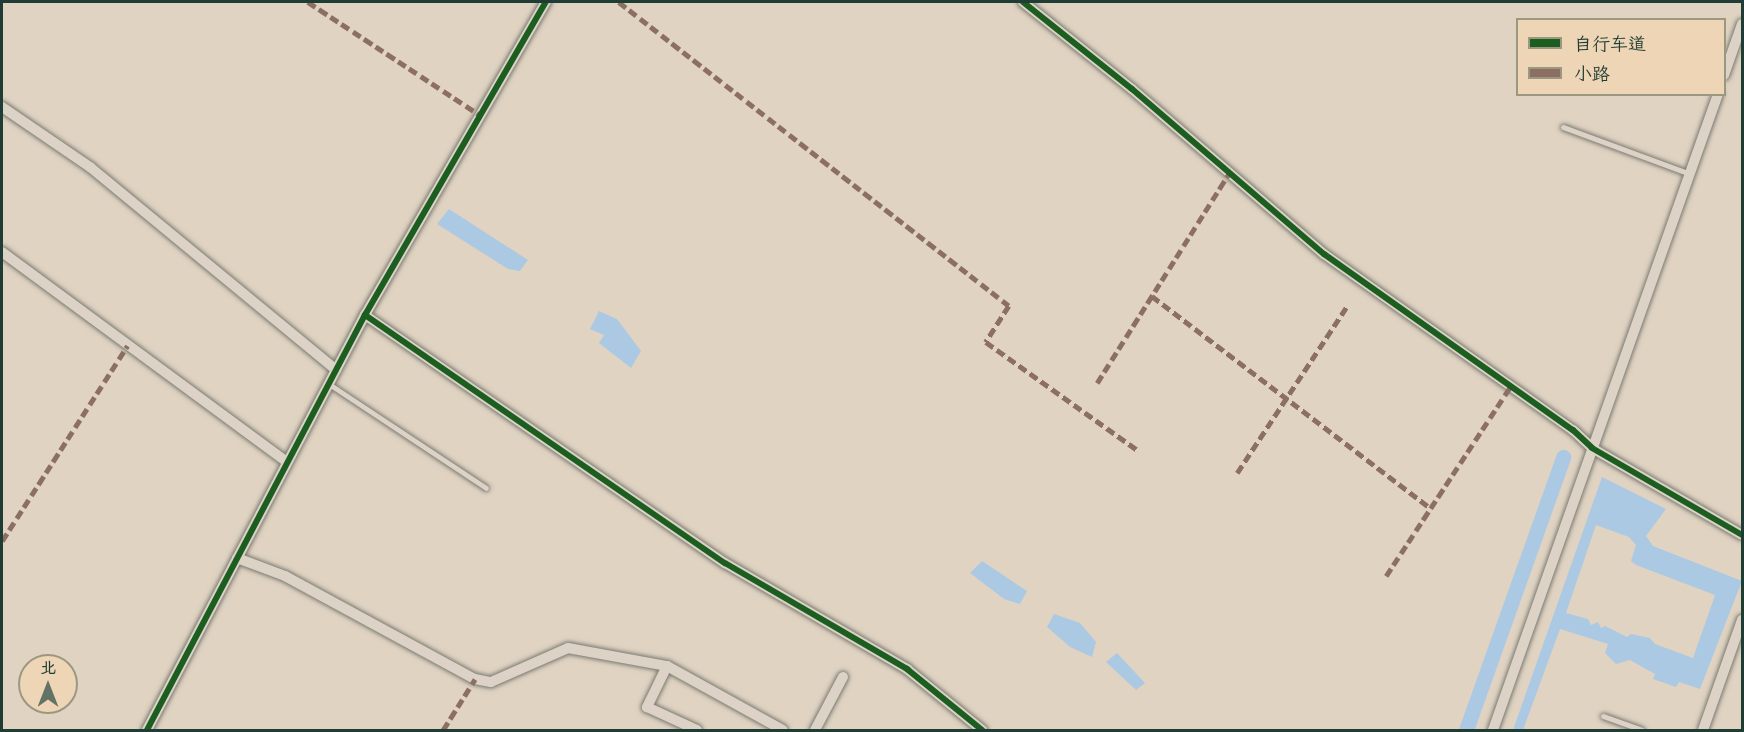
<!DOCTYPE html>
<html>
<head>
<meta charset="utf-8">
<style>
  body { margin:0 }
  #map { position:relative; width:1744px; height:732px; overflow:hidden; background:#e0d3c2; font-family:Itim,"LXGW WenKai TC",sans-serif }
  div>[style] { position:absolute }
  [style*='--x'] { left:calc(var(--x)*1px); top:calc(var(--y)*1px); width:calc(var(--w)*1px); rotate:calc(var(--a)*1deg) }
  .water>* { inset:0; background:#acc9e3 }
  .canal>* { height:15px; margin:-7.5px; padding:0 7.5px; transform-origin:7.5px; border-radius:7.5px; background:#acc9e3 }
  .roads { filter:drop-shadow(0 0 2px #7b7b72) drop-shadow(0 0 2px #7b7b72) }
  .service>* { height:5px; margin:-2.5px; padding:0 2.5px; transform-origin:2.5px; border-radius:2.5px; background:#dcd2c6 }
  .minor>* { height:10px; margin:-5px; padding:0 5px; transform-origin:5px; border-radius:5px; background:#dcd2c6 }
  .quiet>* { height:4.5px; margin-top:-2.25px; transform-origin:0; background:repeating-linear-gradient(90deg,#8d6e63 0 9px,transparent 0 13.5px) }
  .cycleway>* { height:6px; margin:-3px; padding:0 3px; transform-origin:3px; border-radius:3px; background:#1b5e20 }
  span { translate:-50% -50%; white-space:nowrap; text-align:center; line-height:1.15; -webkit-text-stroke:4.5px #edd5b5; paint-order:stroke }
  .frame { position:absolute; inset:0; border:3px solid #1f3d34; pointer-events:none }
  .legend { position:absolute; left:1516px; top:18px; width:210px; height:78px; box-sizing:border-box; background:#edd5b5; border:2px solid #9b9881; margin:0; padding:8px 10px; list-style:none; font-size:18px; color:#1f3d34 }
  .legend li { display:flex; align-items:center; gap:12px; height:30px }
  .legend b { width:30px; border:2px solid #9b9881 }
  .north { position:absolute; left:18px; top:654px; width:60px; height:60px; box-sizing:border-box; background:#edd5b5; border:2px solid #9b9881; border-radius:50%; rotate:0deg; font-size:16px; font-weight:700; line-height:24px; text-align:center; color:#1f3d34 }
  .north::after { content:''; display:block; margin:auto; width:21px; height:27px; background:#637266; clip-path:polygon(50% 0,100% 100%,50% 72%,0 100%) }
</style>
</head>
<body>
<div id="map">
  <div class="water">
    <i style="clip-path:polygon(449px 209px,528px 260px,520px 271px,508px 269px,437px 224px)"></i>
    <i style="clip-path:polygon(599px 311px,617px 319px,641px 351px,631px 368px,599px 343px,604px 335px,590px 329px)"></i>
    <i style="clip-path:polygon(evenodd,1602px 477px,1666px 509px,1646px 536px,1653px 546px,1742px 581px,1700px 689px,1679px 682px,1676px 687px,1653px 679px,1655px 674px,1630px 660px,1616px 664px,1605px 653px,1608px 644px,1560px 629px,1523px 730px,1513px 730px,1602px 477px,1596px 525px,1629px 537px,1636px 545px,1631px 561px,1636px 565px,1715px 595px,1693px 658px,1655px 644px,1650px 638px,1631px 634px,1627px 637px,1605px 626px,1601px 628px,1598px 622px,1591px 625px,1588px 619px,1566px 613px,1596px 525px)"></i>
    <i style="clip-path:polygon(982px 561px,1027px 591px,1020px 604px,1004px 599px,970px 573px)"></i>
    <i style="clip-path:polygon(1054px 614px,1080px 623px,1096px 642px,1092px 657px,1070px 647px,1047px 627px)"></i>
    <i style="clip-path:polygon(1117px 653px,1145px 683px,1136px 690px,1106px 662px)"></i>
  </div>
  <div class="canal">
    <i style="--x:1466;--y:730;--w:290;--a:-70.4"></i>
  </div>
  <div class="roads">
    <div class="service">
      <i style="--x:1563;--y:127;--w:135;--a:20.3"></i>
      <i style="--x:329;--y:384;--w:188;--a:33.5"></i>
      <i style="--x:1603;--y:716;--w:41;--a:19.7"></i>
    </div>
    <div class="minor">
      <i style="--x:1023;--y:2;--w:139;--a:38.6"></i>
      <i style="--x:1132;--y:89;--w:253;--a:40.7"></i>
      <i style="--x:1324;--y:254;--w:305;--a:35.3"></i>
      <i style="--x:1573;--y:430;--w:26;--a:43"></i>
      <i style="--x:1592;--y:448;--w:173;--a:30.1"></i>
      <i style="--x:1724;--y:75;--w:54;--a:-70.6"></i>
      <i style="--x:2;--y:107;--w:107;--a:34.3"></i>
      <i style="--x:90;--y:167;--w:319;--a:39.5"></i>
      <i style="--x:2;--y:252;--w:354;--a:36.4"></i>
      <i style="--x:365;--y:315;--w:437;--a:34.6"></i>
      <i style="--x:725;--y:563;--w:211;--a:30.2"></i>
      <i style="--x:907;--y:669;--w:97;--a:39.1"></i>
      <i style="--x:237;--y:558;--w:51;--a:20.6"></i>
      <i style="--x:285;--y:576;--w:216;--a:28.5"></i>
      <i style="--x:475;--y:679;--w:16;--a:11"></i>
      <i style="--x:491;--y:682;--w:84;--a:-23.8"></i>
      <i style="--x:568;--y:648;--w:101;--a:10.3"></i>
      <i style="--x:667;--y:666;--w:132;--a:28.9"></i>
      <i style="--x:667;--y:666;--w:46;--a:116"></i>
      <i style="--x:647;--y:707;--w:55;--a:24.7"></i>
      <i style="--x:147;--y:730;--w:469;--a:-62.3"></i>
      <i style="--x:365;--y:315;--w:362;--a:-60"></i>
      <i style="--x:815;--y:730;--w:60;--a:-62.2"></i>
      <i style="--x:1493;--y:730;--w:675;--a:-70.52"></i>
      <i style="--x:1703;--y:730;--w:117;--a:-70.5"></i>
    </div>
  </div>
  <div class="quiet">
    <i style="--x:308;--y:2;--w:206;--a:33.3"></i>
    <i style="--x:619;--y:2;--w:494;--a:37.9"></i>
    <i style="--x:1009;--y:306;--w:43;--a:122.6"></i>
    <i style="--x:986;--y:342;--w:188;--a:35.5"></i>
    <i style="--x:1152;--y:296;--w:350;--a:37.3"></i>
    <i style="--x:1097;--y:383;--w:248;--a:-57.8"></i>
    <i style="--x:1237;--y:473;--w:200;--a:-56.6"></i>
    <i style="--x:2;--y:541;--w:232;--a:-57.3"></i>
    <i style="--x:1386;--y:576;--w:227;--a:-56.7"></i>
    <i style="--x:443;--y:730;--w:60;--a:-57.9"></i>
  </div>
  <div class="cycleway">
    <i style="--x:1023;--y:2;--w:139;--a:38.6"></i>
    <i style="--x:1132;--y:89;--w:253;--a:40.7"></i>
    <i style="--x:1324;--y:254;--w:305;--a:35.3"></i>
    <i style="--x:1573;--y:430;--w:26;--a:43"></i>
    <i style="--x:1592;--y:448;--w:173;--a:30.1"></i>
    <i style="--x:365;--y:315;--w:437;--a:34.6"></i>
    <i style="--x:725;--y:563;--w:211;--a:30.2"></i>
    <i style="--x:907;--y:669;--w:97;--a:39.1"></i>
    <i style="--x:147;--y:730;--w:469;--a:-62.3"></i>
    <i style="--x:365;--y:315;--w:362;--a:-60"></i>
  </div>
  <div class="frame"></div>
  <ul class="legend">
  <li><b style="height:8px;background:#1b5e20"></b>自行车道</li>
  <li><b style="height:8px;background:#8d6e63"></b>小路</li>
  </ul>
  <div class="north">北</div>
</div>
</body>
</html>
